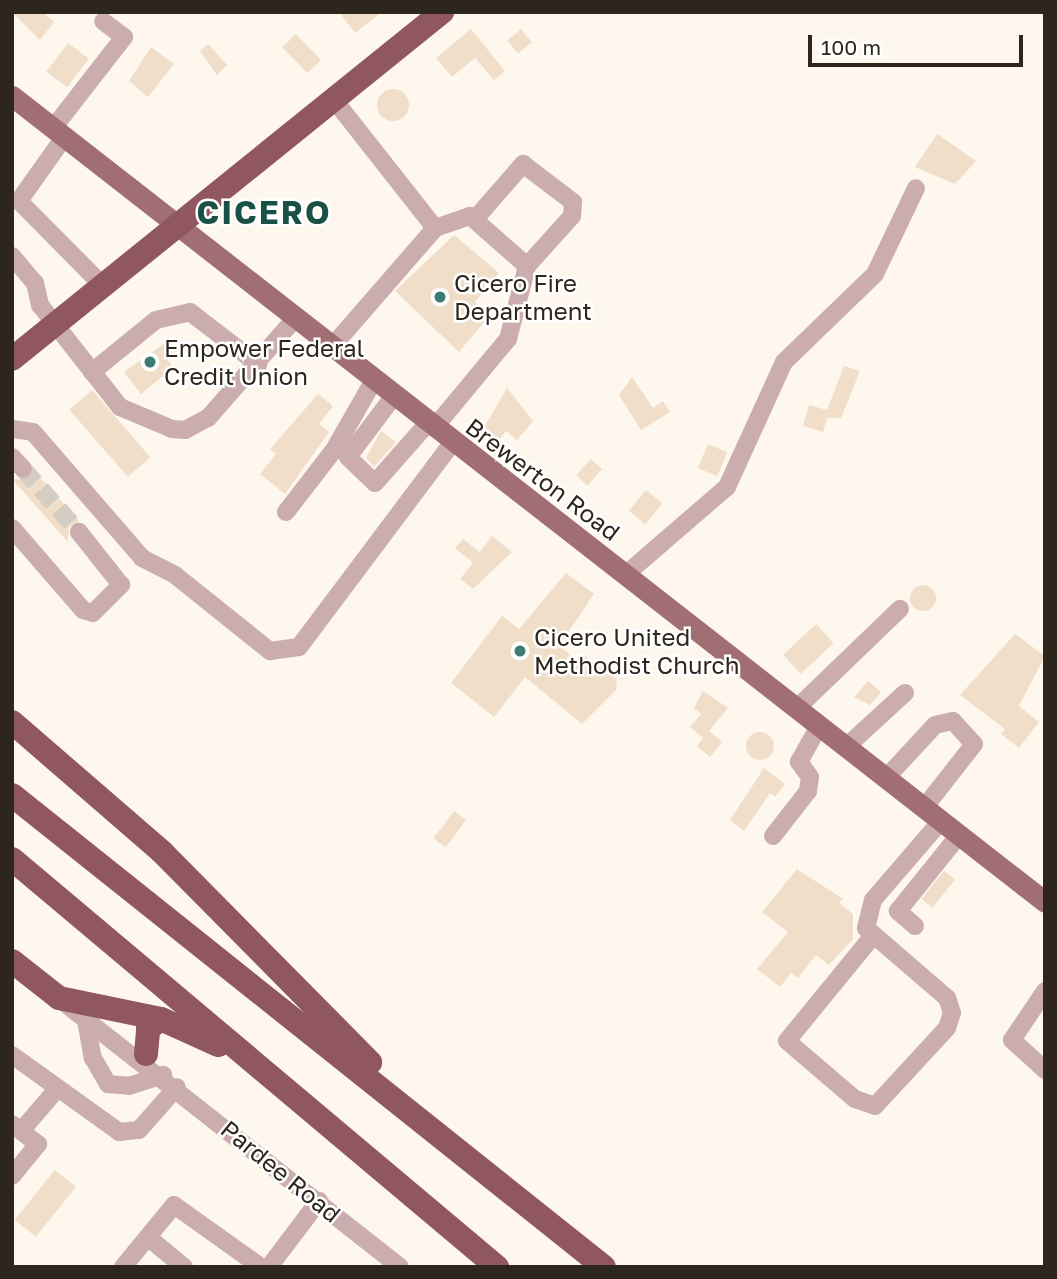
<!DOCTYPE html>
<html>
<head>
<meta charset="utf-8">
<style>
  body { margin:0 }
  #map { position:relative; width:1057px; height:1279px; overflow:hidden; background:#fef7ee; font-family:"Golos Text",sans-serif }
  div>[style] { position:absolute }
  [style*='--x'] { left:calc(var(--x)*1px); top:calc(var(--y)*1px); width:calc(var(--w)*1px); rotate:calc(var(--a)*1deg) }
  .building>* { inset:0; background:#f0dec8; transform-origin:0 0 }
  .round { border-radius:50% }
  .minor-tunnel>* { height:18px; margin-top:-9px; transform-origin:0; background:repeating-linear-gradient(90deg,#d4cdc4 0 18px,transparent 0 27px) }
  .minor>* { height:18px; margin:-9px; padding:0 9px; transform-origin:9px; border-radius:9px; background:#cbadaf }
  .major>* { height:21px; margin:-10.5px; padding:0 10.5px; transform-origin:10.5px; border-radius:10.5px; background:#a16e74 }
  .highway>* { height:24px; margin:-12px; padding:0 12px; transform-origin:12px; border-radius:12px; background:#91575e }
  .dots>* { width:19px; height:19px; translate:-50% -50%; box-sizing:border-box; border:4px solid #fff; border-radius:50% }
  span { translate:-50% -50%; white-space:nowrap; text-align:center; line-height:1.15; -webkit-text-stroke:5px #fff; paint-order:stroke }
  .poi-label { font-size:24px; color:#2d261d }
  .left { translate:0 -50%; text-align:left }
  .street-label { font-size:24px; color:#2d261d }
  .district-label { font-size:32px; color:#1a5146; font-weight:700; letter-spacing:2px }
  .frame { position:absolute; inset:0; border:14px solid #2d261d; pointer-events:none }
  .scale { position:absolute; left:808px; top:35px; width:215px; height:32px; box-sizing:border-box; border:4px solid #2d261d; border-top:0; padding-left:9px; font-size:21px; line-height:24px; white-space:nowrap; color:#2d261d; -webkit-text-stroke:5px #fff; paint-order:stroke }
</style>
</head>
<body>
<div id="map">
  <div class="building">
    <i style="clip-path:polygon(12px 12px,43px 12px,54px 22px,40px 40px)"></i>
    <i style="clip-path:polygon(339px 12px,382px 12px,355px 33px)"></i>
    <i style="clip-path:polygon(471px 29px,505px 71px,494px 80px,475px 58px,452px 77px,436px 58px)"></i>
    <i style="left:521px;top:29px;width:17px;height:18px;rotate:50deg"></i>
    <i style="left:296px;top:34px;width:36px;height:19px;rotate:46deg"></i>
    <i style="left:68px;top:43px;width:26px;height:36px;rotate:37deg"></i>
    <i style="clip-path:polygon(208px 44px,227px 65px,217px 75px,200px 51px)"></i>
    <i style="clip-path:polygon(151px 47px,174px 64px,148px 97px,129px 81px)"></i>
    <i class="round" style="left:377px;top:89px;width:32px;height:32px"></i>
    <i style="clip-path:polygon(937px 134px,976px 161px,955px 184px,915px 167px)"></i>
    <i style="clip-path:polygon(454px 235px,499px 273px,475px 302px,491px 314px,459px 352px,395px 291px)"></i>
    <i style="clip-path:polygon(172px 338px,181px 348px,167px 359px,173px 368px,141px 394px,124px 372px)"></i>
    <i style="clip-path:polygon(844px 366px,860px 371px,841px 418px,827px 418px,823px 432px,803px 426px,809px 405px,827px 410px)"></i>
    <i style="clip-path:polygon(632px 377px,653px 408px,663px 401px,670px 412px,641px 430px,619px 395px)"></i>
    <i style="clip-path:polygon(507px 388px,533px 421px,517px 440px,506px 431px,498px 441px,483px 429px)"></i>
    <i style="left:92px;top:390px;width:89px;height:30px;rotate:49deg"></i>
    <i style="clip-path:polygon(318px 394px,333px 406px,319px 424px,329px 432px,285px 494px,260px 474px,276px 454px,270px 449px)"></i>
    <i style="clip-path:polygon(381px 431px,396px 442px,374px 467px,366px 458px)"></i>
    <i style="left:708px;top:444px;width:21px;height:26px;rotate:23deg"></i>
    <i style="left:591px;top:459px;width:15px;height:22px;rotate:42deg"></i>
    <i style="clip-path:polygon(34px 471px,79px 521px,69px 527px,68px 542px,12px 479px,26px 480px)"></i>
    <i style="left:646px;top:490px;width:21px;height:27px;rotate:39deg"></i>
    <i style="clip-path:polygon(492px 536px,512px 552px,473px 589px,460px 579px,473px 563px,455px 548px,463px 539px,480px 552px)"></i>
    <i style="clip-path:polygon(566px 573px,594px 594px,559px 646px,580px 662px,585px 656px,617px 680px,616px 690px,582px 724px,525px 677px,494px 717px,451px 683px,502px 616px,519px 629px)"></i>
    <i class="round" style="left:910px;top:585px;width:26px;height:26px"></i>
    <i style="left:816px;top:624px;width:26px;height:45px;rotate:47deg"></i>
    <i style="clip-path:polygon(1015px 634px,1045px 656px,1019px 706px,1039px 722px,1019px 748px,1001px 734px,1005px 729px,960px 695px)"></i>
    <i style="clip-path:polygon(868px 681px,881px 692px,870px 705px,854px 697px)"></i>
    <i style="clip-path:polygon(703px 691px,728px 708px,709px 731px,722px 742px,710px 757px,697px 746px,703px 738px,690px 727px,701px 714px,694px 708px)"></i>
    <i class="round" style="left:746px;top:732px;width:28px;height:28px"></i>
    <i style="clip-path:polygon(764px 768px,785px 784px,775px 797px,770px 793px,744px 831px,730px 820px)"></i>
    <i style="left:454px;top:811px;width:15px;height:34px;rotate:37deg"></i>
    <i style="clip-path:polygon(797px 869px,843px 899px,839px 903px,853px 914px,853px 939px,829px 965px,816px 955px,798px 978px,791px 973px,780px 987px,757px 969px,788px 932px,762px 912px)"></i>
    <i style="left:944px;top:871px;width:14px;height:36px;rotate:39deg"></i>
    <i style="left:55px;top:1170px;width:27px;height:64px;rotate:39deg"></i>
  </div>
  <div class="minor-tunnel">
    <i style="--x:23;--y:469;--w:84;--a:48.4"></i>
  </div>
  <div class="minor">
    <i style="--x:54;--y:127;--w:114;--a:-52.1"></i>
    <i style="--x:124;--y:37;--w:26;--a:-143"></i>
    <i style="--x:65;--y:136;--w:80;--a:125.3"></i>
    <i style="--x:19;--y:201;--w:118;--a:45.3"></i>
    <i style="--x:476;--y:218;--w:72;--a:-49"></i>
    <i style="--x:523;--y:164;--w:63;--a:37.2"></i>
    <i style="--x:573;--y:202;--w:14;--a:94"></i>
    <i style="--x:572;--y:216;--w:67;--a:132"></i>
    <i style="--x:12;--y:256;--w:35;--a:50"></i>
    <i style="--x:35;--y:283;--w:23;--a:77"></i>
    <i style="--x:40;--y:305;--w:130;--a:51.9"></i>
    <i style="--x:120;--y:407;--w:56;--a:22.9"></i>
    <i style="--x:172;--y:429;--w:13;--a:4"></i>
    <i style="--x:185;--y:430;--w:26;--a:-28"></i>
    <i style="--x:208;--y:418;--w:129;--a:-48.8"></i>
    <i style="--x:330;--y:349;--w:160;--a:-49"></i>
    <i style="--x:435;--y:228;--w:162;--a:-128.2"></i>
    <i style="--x:92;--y:372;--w:82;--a:-39.1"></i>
    <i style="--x:156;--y:320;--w:35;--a:-13"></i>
    <i style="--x:190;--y:312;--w:86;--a:37.4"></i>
    <i style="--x:393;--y:397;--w:75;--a:126.9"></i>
    <i style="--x:348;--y:457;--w:37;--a:44"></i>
    <i style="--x:375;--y:483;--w:79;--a:-48.6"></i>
    <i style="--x:434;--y:428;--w:116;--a:-50.3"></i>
    <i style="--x:508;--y:339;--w:75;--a:-75.4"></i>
    <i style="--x:527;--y:266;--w:76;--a:-138.7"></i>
    <i style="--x:470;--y:216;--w:37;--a:161"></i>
    <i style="--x:12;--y:429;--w:21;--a:8"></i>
    <i style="--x:33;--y:432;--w:167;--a:49.1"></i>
    <i style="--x:142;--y:558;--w:37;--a:27"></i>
    <i style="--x:175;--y:575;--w:122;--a:38.7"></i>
    <i style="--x:270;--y:651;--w:29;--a:-8"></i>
    <i style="--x:299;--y:647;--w:255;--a:-53.1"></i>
    <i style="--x:12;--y:457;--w:16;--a:47"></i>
    <i style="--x:286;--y:512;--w:78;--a:-52.3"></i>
    <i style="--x:334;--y:450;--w:78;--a:-60.2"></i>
    <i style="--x:12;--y:528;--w:108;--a:49.1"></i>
    <i style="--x:83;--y:610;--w:10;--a:17"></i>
    <i style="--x:93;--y:613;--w:40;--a:-45"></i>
    <i style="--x:121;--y:585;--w:68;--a:-128.4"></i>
    <i style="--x:625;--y:575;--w:135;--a:-40.8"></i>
    <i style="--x:727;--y:487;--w:137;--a:-65.5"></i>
    <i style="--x:784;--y:362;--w:127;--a:-44"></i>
    <i style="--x:875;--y:274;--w:95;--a:-64.5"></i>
    <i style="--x:797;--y:708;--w:143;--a:-43.9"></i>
    <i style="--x:846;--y:747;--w:80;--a:-42.5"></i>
    <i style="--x:886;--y:778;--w:72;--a:-47.2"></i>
    <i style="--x:935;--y:725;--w:18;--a:-13"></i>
    <i style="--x:953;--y:721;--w:31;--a:48"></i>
    <i style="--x:974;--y:744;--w:81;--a:128"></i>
    <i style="--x:773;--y:836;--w:57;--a:-52.1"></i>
    <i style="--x:808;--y:791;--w:14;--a:-82"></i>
    <i style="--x:810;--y:777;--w:19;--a:-126"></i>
    <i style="--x:799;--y:762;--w:41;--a:-60.9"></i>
    <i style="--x:915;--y:926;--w:23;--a:-139"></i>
    <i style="--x:898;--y:911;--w:97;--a:-51.2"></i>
    <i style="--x:872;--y:937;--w:134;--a:129.3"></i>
    <i style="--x:787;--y:1041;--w:89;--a:40.5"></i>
    <i style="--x:855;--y:1099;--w:21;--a:19"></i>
    <i style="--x:875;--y:1106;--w:106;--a:-47.3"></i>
    <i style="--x:947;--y:1028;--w:16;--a:-72"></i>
    <i style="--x:952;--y:1013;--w:16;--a:-108"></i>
    <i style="--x:947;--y:998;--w:107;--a:-139.2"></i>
    <i style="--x:866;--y:928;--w:29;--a:-76"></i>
    <i style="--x:873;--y:900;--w:104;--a:-49.3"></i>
    <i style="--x:1045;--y:991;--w:59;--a:124"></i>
    <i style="--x:1012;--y:1040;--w:45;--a:42.3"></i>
    <i style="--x:62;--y:1001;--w:430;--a:38.2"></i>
    <i style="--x:86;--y:1020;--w:39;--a:80"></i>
    <i style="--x:93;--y:1058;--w:30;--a:60"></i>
    <i style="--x:108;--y:1084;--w:21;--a:5"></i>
    <i style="--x:129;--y:1086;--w:36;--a:-18"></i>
    <i style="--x:12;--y:1055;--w:132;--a:35.7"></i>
    <i style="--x:119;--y:1132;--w:20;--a:-6"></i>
    <i style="--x:139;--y:1130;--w:57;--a:-48.5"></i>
    <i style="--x:12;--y:1124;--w:33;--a:38"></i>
    <i style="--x:38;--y:1144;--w:41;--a:129.1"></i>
    <i style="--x:22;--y:1130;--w:54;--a:-49.5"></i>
    <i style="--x:150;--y:1239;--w:44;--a:39.5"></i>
    <i style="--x:123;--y:1267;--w:80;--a:-50.6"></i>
    <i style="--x:174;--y:1205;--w:107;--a:35.5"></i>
    <i style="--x:269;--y:1267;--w:83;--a:-52.9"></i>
  </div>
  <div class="major">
    <i style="--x:12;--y:96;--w:1310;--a:37.96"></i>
  </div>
  <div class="highway">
    <i style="--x:12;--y:359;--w:553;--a:-38.9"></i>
    <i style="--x:12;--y:722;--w:198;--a:40.9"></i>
    <i style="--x:162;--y:852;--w:296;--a:45.3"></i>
    <i style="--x:12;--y:795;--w:757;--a:38.57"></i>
    <i style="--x:12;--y:859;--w:634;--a:40.07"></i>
    <i style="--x:12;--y:961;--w:60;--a:38.2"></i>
    <i style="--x:59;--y:998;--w:104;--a:11.6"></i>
    <i style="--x:161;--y:1019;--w:63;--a:24.5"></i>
    <i style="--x:146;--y:1054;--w:25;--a:-85"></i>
    <i style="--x:148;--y:1029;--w:16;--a:-38"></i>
  </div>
  <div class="dots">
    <i style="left:440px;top:297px;background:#3b7e71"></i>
    <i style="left:150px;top:362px;background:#3b7e71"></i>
    <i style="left:520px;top:651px;background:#3b7e71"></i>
  </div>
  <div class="poi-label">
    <span class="left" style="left:454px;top:297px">Cicero Fire<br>Department</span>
    <span class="left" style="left:164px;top:362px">Empower Federal<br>Credit Union</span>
    <span class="left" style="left:534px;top:651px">Cicero United<br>Methodist Church</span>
  </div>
  <div class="street-label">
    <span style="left:543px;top:479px;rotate:37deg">Brewerton Road</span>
    <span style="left:281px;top:1171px;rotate:39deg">Pardee Road</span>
  </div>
  <div class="district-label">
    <span style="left:264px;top:212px">CICERO</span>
  </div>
  <div class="frame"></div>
  <div class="scale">100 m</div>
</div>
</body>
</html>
